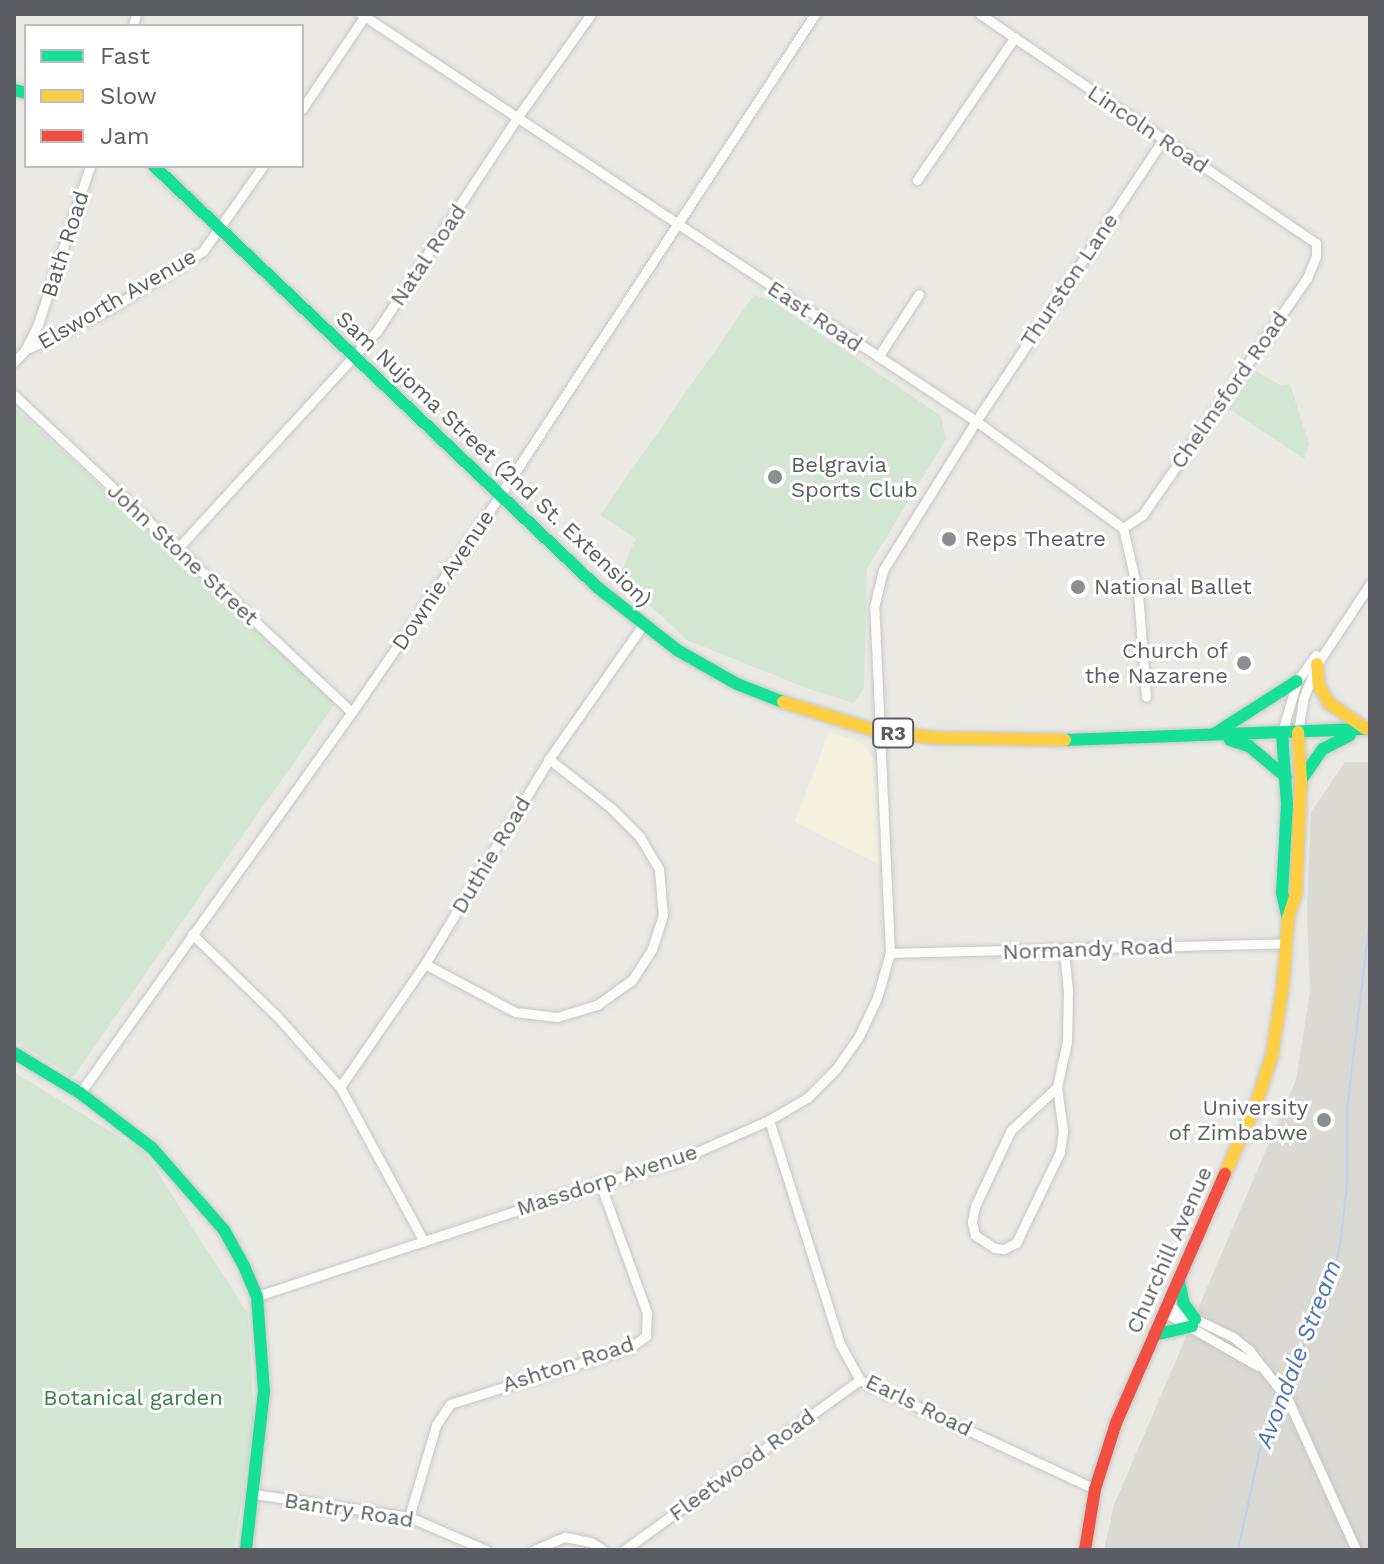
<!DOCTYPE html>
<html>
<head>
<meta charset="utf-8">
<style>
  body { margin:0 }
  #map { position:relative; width:1384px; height:1564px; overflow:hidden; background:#eae9e4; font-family:"Work Sans",sans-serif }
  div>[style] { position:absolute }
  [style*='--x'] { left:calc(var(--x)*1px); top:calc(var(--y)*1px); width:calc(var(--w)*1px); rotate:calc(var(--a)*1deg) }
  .commercial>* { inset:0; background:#f3f1de }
  .education>* { inset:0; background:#dad9d3 }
  .green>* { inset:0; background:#d3e6d2 }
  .stream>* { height:2px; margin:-1px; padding:0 1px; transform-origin:1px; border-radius:1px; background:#bad5f3 }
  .roads { filter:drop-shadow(0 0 2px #c7c7c7) drop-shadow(0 0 2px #c7c7c7) }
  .street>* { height:9px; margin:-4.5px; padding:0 4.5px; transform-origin:4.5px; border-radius:4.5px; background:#fcfcfb }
  .fast>* { height:12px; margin:-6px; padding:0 6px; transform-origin:6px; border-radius:6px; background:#16e098 }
  .slow>* { height:12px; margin:-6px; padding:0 6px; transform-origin:6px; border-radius:6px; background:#ffcf43 }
  .jam>* { height:12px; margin:-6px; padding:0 6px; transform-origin:6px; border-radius:6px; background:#f24e42 }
  .dots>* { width:22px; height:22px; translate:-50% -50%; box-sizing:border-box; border:4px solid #fff; border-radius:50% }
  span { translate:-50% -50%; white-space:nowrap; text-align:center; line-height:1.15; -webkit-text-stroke:6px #fff; paint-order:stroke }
  .shield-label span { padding:2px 6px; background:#fff; border:2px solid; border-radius:6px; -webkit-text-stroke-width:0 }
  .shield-label { font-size:20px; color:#5b5d62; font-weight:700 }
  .street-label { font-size:22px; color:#5b5d62 }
  .poi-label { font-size:22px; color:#5b5d62 }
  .left { translate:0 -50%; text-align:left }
  .right { translate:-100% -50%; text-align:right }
  .park-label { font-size:22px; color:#3a8145 }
  .water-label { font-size:24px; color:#4b75ba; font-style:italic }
  .frame { position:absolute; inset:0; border:16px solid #5b5d62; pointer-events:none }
  .legend { position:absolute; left:24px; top:24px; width:280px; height:144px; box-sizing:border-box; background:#fff; border:2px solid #bdbec0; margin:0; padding:10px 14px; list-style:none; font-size:24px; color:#5b5d62 }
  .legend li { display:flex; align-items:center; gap:16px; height:40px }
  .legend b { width:40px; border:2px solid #bdbec0 }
</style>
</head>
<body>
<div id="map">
  <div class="commercial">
    <i style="clip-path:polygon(829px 732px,861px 742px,879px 766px,882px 866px,795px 822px)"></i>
  </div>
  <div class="education">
    <i style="clip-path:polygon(1345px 762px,1370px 762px,1370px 1550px,1104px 1550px,1114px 1505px,1296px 1080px,1310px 992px,1307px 911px,1311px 812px)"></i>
  </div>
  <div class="green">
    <i style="clip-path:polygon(754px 295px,772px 301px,941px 416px,946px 439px,867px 569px,864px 688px,854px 703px,809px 689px,687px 640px,619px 577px,636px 538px,600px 515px)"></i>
    <i style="clip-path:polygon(1254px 370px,1280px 385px,1290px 384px,1309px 444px,1304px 459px,1229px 409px)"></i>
    <i style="clip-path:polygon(14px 407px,337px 701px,73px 1077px,14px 1040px)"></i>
    <i style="clip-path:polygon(14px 1072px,145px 1153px,248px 1314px,254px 1422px,234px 1550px,14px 1550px)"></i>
  </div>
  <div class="stream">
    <i style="--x:1285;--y:1388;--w:110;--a:-65.8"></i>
    <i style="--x:1330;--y:1288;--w:44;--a:-76.9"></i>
    <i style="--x:1340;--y:1245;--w:60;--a:-83.3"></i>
    <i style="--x:1347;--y:1185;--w:75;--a:-90"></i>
    <i style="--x:1347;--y:1110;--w:193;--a:-83.2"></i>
    <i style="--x:1238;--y:1550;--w:113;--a:-77.7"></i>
    <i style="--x:1262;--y:1440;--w:46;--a:-66.8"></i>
  </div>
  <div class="roads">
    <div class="street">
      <i style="--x:361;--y:14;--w:737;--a:33.5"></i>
      <i style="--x:976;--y:421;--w:182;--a:36.1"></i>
      <i style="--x:1123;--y:528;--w:67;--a:77"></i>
      <i style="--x:1138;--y:593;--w:104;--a:85.6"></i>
      <i style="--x:980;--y:14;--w:407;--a:34.3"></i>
      <i style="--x:1316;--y:243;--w:13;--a:90"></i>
      <i style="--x:1316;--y:256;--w:24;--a:112"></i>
      <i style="--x:1307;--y:278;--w:289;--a:124.8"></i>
      <i style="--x:1142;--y:515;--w:23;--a:146"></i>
      <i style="--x:133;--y:26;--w:12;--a:-76"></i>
      <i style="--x:302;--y:109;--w:111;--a:-56"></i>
      <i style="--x:917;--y:180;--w:173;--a:-55.6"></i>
      <i style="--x:25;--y:350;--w:98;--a:-26"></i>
      <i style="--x:113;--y:307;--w:106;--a:-31.9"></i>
      <i style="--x:203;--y:251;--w:104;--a:-54.8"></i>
      <i style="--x:878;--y:357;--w:75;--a:-56.9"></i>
      <i style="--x:14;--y:362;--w:16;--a:-47"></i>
      <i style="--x:25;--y:350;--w:29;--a:-63"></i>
      <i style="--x:38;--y:324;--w:166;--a:-71.8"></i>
      <i style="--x:14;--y:395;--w:463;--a:43.2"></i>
      <i style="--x:178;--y:548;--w:294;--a:-47.5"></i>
      <i style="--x:377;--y:331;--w:258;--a:-56.7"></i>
      <i style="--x:519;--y:115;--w:124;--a:-54.5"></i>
      <i style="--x:1298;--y:732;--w:33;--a:-81"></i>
      <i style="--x:1303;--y:699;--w:38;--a:-68"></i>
      <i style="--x:1317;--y:664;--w:96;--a:-56.5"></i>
      <i style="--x:1282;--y:733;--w:54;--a:-73.9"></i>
      <i style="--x:1297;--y:681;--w:32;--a:-54"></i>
      <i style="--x:192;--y:934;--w:117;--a:44"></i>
      <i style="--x:276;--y:1015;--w:96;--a:48.4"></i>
      <i style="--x:340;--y:1087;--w:176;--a:61.5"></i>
      <i style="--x:890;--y:953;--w:396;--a:-1.4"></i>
      <i style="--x:425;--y:964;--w:102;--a:28.1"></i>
      <i style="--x:515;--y:1012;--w:42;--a:6.8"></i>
      <i style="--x:557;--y:1017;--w:42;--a:-16.7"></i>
      <i style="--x:597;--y:1005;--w:43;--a:-35.5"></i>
      <i style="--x:632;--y:980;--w:37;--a:-57"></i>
      <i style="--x:652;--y:949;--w:35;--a:-72"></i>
      <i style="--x:663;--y:916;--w:47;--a:-94.9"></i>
      <i style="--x:659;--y:869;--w:37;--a:-121"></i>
      <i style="--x:640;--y:837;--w:42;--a:-135"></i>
      <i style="--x:610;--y:807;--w:78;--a:-141.8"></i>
      <i style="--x:340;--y:1087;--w:150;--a:-55.4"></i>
      <i style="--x:425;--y:964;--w:240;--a:-58.8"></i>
      <i style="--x:549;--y:759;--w:164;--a:-55"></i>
      <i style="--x:1057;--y:1087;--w:63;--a:136.9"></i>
      <i style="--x:1011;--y:1130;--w:84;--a:115.3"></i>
      <i style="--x:975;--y:1206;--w:16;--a:101"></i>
      <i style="--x:972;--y:1222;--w:13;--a:77"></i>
      <i style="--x:975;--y:1235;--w:23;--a:34"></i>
      <i style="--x:994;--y:1248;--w:10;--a:6"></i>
      <i style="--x:1004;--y:1249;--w:13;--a:-27"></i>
      <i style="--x:1016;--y:1243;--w:101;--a:-64.2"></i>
      <i style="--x:1060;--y:1152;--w:21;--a:-82"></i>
      <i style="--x:1063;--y:1131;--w:44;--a:-97.8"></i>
      <i style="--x:1057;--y:1087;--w:46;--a:-77.5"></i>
      <i style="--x:1067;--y:1042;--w:51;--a:-88.9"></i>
      <i style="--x:1068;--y:991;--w:41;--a:-95.6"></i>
      <i style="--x:80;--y:1093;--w:468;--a:-54.5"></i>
      <i style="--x:352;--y:712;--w:232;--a:-55.6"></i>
      <i style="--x:483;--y:521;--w:606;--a:-56.78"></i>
      <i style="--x:769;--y:1120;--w:235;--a:72.4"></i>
      <i style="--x:840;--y:1344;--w:41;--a:60.9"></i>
      <i style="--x:860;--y:1380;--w:259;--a:24.9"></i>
      <i style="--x:257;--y:1296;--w:361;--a:-18.2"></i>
      <i style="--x:600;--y:1183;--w:75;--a:-15.5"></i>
      <i style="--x:672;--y:1163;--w:106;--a:-23.9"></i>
      <i style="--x:769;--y:1120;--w:44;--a:-30.1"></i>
      <i style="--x:807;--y:1098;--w:41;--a:-45"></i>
      <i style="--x:836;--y:1069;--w:38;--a:-55"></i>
      <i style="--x:858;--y:1038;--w:44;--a:-64.6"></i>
      <i style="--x:877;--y:998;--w:47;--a:-73.9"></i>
      <i style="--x:890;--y:953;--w:346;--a:-92.6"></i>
      <i style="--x:874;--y:607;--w:38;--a:-76"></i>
      <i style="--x:883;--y:570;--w:176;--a:-58"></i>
      <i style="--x:976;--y:421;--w:338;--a:-56.4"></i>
      <i style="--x:1168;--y:1306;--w:72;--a:25.5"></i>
      <i style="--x:1233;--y:1337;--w:21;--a:39"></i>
      <i style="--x:1249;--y:1350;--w:63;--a:52"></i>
      <i style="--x:1288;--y:1400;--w:165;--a:65.6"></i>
      <i style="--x:1164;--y:1312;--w:108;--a:29.9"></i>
      <i style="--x:254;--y:1494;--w:157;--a:8.4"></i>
      <i style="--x:409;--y:1517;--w:84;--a:23.2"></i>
      <i style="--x:409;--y:1517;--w:96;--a:-73.6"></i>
      <i style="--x:436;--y:1425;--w:25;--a:-56"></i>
      <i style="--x:450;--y:1404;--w:188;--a:-17.4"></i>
      <i style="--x:629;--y:1348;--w:21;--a:-35"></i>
      <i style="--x:646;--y:1336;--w:23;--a:-88"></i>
      <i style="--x:647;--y:1313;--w:138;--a:-109.9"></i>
      <i style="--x:534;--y:1550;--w:34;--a:-23"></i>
      <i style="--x:565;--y:1537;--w:26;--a:11"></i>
      <i style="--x:591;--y:1542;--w:14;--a:34"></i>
      <i style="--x:624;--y:1550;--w:291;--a:-35.8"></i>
    </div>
    <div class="fast">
      <i style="--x:14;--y:90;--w:12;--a:14"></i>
      <i style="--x:154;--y:166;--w:611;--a:43.54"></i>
      <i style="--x:597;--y:587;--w:102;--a:38.2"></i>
      <i style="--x:677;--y:650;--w:69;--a:29.5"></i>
      <i style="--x:737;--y:684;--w:49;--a:21.4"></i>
      <i style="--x:1282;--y:733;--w:71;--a:86"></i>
      <i style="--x:1287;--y:804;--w:89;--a:93.2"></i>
      <i style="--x:1282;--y:893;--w:26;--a:77"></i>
      <i style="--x:1214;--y:734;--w:98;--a:-32.6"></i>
      <i style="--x:1065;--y:740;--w:305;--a:-2.1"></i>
      <i style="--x:1230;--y:740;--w:20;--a:18"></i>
      <i style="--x:1249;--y:746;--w:48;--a:40"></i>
      <i style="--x:1301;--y:780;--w:38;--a:-55"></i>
      <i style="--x:1323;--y:749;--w:30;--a:-27"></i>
      <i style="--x:14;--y:1053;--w:77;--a:31.2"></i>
      <i style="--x:80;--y:1093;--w:91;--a:37.4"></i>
      <i style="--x:152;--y:1148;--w:109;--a:48.7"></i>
      <i style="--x:224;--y:1230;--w:41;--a:60.9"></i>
      <i style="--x:244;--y:1266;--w:33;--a:67"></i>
      <i style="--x:257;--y:1296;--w:95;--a:85.8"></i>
      <i style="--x:264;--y:1391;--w:160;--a:96.5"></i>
      <i style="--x:1179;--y:1281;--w:24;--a:78"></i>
      <i style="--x:1184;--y:1304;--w:19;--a:54"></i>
      <i style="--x:1154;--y:1335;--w:39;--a:-13"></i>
    </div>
    <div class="slow">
      <i style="--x:1317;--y:664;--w:22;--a:85"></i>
      <i style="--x:1319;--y:686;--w:20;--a:60"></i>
      <i style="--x:1329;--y:703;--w:45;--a:35.1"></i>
      <i style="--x:783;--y:702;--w:102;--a:17.2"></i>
      <i style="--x:880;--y:732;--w:59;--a:5.8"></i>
      <i style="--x:939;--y:738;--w:126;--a:0.9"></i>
      <i style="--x:1225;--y:1174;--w:77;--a:-66.1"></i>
      <i style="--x:1256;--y:1104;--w:52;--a:-71.9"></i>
      <i style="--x:1272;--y:1055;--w:71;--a:-81.1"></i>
      <i style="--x:1283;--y:985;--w:67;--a:-85.7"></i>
      <i style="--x:1288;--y:918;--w:26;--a:-72"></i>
      <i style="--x:1296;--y:893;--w:113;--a:-87.5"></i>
      <i style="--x:1301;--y:780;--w:48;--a:-93.6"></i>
    </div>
    <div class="jam">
      <i style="--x:1085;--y:1550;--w:62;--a:-80.7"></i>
      <i style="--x:1095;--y:1489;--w:69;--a:-72.3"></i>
      <i style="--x:1116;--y:1423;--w:272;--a:-66.4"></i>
    </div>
  </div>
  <div class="dots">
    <i style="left:775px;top:477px;background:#8d8e90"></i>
    <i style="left:949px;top:539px;background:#8d8e90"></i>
    <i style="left:1078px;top:587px;background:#8d8e90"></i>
    <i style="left:1244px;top:663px;background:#8d8e90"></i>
    <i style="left:1324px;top:1120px;background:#8d8e90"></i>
  </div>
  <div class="shield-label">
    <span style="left:893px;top:733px">R3</span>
  </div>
  <div class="street-label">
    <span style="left:1148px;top:129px;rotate:34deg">Lincoln Road</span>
    <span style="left:65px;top:244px;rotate:-72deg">Bath Road</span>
    <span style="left:428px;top:255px;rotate:-56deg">Natal Road</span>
    <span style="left:1069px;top:280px;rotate:-56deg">Thurston Lane</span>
    <span style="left:117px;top:299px;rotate:-30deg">Elsworth Avenue</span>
    <span style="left:815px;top:316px;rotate:34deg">East Road</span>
    <span style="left:1229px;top:390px;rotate:-55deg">Chelmsford Road</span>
    <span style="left:494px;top:459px;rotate:43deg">Sam Nujoma Street (2nd St. Extension)</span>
    <span style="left:183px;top:554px;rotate:43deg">John Stone Street</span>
    <span style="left:443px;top:580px;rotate:-56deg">Downie Avenue</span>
    <span style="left:491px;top:855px;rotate:-59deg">Duthie Road</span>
    <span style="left:1088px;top:949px;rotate:-2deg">Normandy Road</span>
    <span style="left:607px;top:1180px;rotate:-18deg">Massdorp Avenue</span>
    <span style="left:1169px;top:1250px;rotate:-66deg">Churchill Avenue</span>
    <span style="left:568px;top:1364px;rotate:-18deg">Ashton Road</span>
    <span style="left:919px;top:1405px;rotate:26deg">Earls Road</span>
    <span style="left:742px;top:1465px;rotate:-36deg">Fleetwood Road</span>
    <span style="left:349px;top:1510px;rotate:9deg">Bantry Road</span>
  </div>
  <div class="poi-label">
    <span class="left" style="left:791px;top:477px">Belgravia<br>Sports Club</span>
    <span class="left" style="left:965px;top:539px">Reps Theatre</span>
    <span class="left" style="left:1094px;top:587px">National Ballet</span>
    <span class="right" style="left:1228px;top:663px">Church of<br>the Nazarene</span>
    <span class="right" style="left:1308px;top:1120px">University<br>of Zimbabwe</span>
  </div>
  <div class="park-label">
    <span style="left:133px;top:1398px">Botanical garden</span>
  </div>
  <div class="water-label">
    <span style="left:1299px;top:1354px;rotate:-69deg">Avondale Stream</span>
  </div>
  <div class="frame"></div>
  <ul class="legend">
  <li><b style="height:10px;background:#16e098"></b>Fast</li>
  <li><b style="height:10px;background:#ffcf43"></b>Slow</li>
  <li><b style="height:10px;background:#f24e42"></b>Jam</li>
  </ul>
</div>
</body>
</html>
